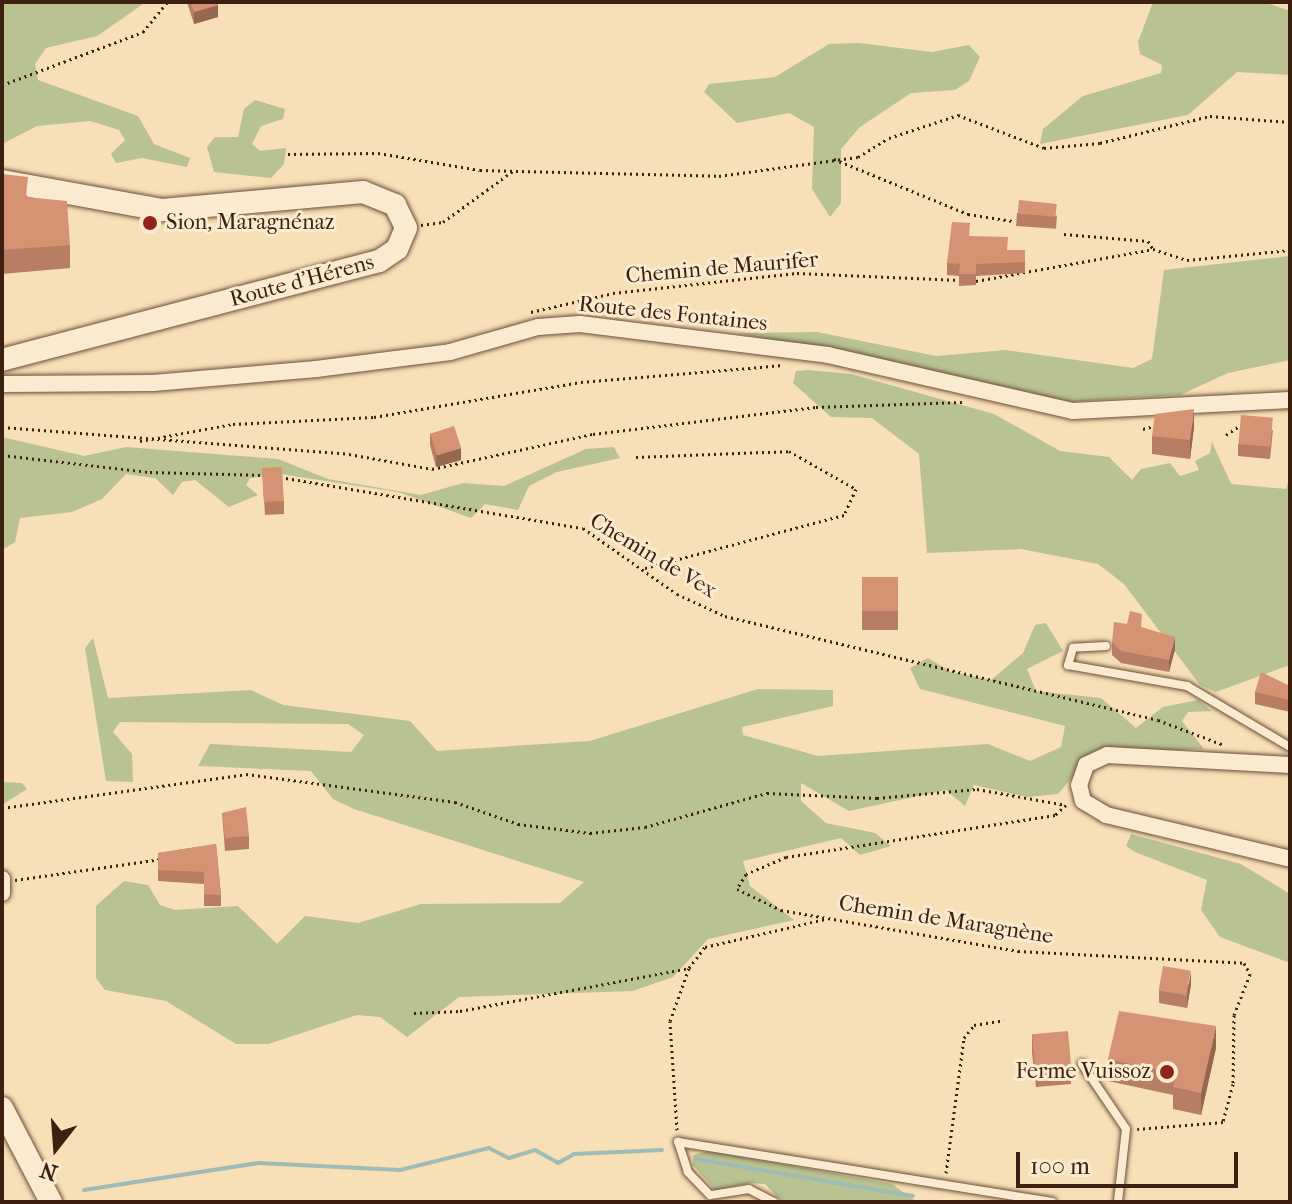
<!DOCTYPE html>
<html>
<head>
<meta charset="utf-8">
<style>
  body { margin:0 }
  #map { position:relative; width:1292px; height:1204px; overflow:hidden; background:#f7dfb6; font-family:"IM FELL French Canon",serif }
  div>[style] { position:absolute }
  [style*='--x'] { left:calc(var(--x)*1px); top:calc(var(--y)*1px); width:calc(var(--w)*1px); rotate:calc(var(--a)*1deg) }
  .green>* { inset:0; background:#b9c291 }
  .stream>* { height:4px; margin:-2px; padding:0 2px; transform-origin:2px; border-radius:2px; background:#9fbbb5 }
  .path>* { height:3px; margin-top:-1.5px; transform-origin:0; background:repeating-linear-gradient(90deg,#3e2011 0 2px,transparent 0 6px) }
  .roads { filter:drop-shadow(0 0 2px #6c503a) drop-shadow(0 0 2px #6c503a) }
  .lane>* { height:8px; margin:-4px; padding:0 4px; transform-origin:4px; border-radius:4px; background:#faead0 }
  .street>* { height:16px; margin:-8px; padding:0 8px; transform-origin:8px; border-radius:8px; background:#faead0 }
  .secondary>* { height:22px; margin:-11px; padding:0 11px; transform-origin:11px; border-radius:11px; background:#faead0 }
  .wall>* { inset:0; background:#b77e63; transform-origin:0 0 }
  .shaded-wall>* { inset:0; background:#956750 }
  .building>* { inset:0; background:#d59373; transform-origin:0 0 }
  .dots>* { width:22px; height:22px; translate:-50% -50%; box-sizing:border-box; border:4px solid #faead0; border-radius:50% }
  span { translate:-50% -50%; white-space:nowrap; text-align:center; line-height:1.15; -webkit-text-stroke:6px #faead0; paint-order:stroke }
  .poi-label { font-size:22px; color:#3e2011 }
  .left { translate:0 -50%; text-align:left }
  .right { translate:-100% -50%; text-align:right }
  .street-label { font-size:22px; color:#3e2011 }
  .frame { position:absolute; inset:0; border:4px solid #3e2011; pointer-events:none }
  .north { position:absolute; left:16px; top:1108px; width:80px; height:80px; -webkit-text-stroke:6px #faead0; paint-order:stroke; rotate:197deg; font-size:22px; font-weight:700; line-height:32px; text-align:center; color:#3e2011 }
  .north::after { content:''; display:block; margin:auto; width:28px; height:36px; background:#3e2011; clip-path:polygon(50% 0,100% 100%,50% 72%,0 100%) }
  .scale { position:absolute; left:1016px; top:1152px; width:222px; height:36px; box-sizing:border-box; border:4px solid #3e2011; border-top:0; padding-left:10px; font-size:24px; line-height:28px; white-space:nowrap; color:#3e2011; -webkit-text-stroke:6px #faead0; paint-order:stroke }
</style>
</head>
<body>
<div id="map">
  <div class="green">
    <i style="clip-path:polygon(2px 2px,146px 2px,97px 36px,46px 48px,35px 64px,38px 80px,138px 116px,154px 144px,190px 158px,187px 167px,142px 158px,116px 163px,111px 154px,125px 140px,119px 130px,90px 121px,37px 126px,2px 144px)"></i>
    <i style="clip-path:polygon(1153px 2px,1264px 2px,1290px 11px,1290px 75px,1237px 72px,1188px 115px,1040px 144px,1043px 129px,1083px 96px,1161px 73px,1162px 65px,1140px 54px,1138px 42px)"></i>
    <i style="clip-path:polygon(859px 43px,932px 52px,969px 45px,980px 57px,969px 81px,955px 90px,911px 93px,860px 127px,841px 149px,841px 203px,830px 217px,812px 189px,814px 127px,789px 113px,737px 123px,704px 92px,709px 84px,775px 77px,829px 44px)"></i>
    <i style="clip-path:polygon(255px 100px,285px 109px,283px 119px,261px 126px,252px 144px,260px 151px,286px 148px,284px 164px,271px 178px,214px 172px,207px 147px,215px 137px,238px 137px,244px 109px)"></i>
    <i style="clip-path:polygon(1290px 256px,1290px 360px,1228px 373px,1180px 395px,1066px 402px,737px 333px,817px 332px,936px 356px,1006px 350px,1133px 368px,1152px 359px,1164px 270px)"></i>
    <i style="clip-path:polygon(808px 370px,851px 374px,994px 414px,1060px 451px,1109px 457px,1132px 480px,1141px 469px,1170px 463px,1180px 476px,1199px 470px,1195px 461px,1210px 453px,1212px 442px,1231px 484px,1286px 489px,1290px 476px,1290px 665px,1216px 692px,1200px 685px,1124px 584px,1098px 564px,1021px 549px,927px 553px,919px 454px,872px 418px,831px 417px,793px 383px,796px 371px)"></i>
    <i style="clip-path:polygon(2px 437px,84px 456px,126px 447px,278px 459px,328px 479px,421px 495px,463px 483px,504px 486px,586px 449px,614px 447px,620px 458px,557px 472px,529px 486px,518px 510px,485px 504px,471px 518px,398px 492px,280px 474px,250px 478px,246px 485px,258px 495px,229px 507px,195px 480px,182px 482px,173px 495px,155px 478px,126px 474px,102px 499px,72px 512px,20px 518px,15px 542px,2px 550px)"></i>
    <i style="clip-path:polygon(1046px 623px,1063px 651px,1027px 669px,1036px 691px,1101px 698px,1136px 728px,1163px 707px,1198px 700px,1212px 711px,1188px 712px,1182px 721px,1204px 749px,1093px 753px,1058px 794px,1027px 797px,974px 785px,965px 806px,946px 790px,849px 811px,801px 783px,801px 801px,826px 823px,875px 833px,891px 846px,860px 855px,841px 838px,743px 861px,750px 886px,794px 920px,708px 939px,673px 977px,633px 991px,459px 997px,407px 1037px,380px 1017px,357px 1015px,268px 1044px,236px 1044px,166px 1001px,105px 990px,96px 978px,96px 906px,124px 881px,148px 885px,160px 905px,175px 910px,238px 906px,277px 944px,305px 916px,358px 923px,421px 904px,560px 903px,584px 882px,354px 809px,333px 799px,311px 771px,198px 766px,210px 744px,351px 752px,364px 735px,348px 724px,120px 722px,113px 732px,132px 754px,133px 782px,106px 781px,85px 648px,93px 638px,108px 698px,251px 690px,283px 705px,410px 721px,437px 751px,590px 741px,758px 689px,833px 690px,833px 706px,742px 727px,743px 735px,818px 756px,988px 744px,1030px 761px,1061px 747px,1065px 726px,920px 689px,910px 668px,928px 658px,951px 672px,991px 680px,1023px 653px,1035px 625px)"></i>
    <i style="clip-path:polygon(2px 782px,22px 783px,27px 789px,2px 805px)"></i>
    <i style="clip-path:polygon(1131px 834px,1241px 864px,1290px 894px,1290px 963px,1220px 937px,1201px 910px,1207px 880px,1135px 852px,1126px 846px)"></i>
    <i style="clip-path:polygon(709px 1151px,892px 1184px,917px 1202px,782px 1202px,765px 1184px,750px 1183px,715px 1190px,693px 1165px,693px 1155px)"></i>
  </div>
  <div class="stream">
    <i style="--x:696;--y:1159;--w:220;--a:9.7"></i>
    <i style="--x:84;--y:1190;--w:177;--a:-8.8"></i>
    <i style="--x:259;--y:1163;--w:141;--a:2.8"></i>
    <i style="--x:400;--y:1170;--w:92;--a:-13.9"></i>
    <i style="--x:489;--y:1148;--w:22;--a:27"></i>
    <i style="--x:509;--y:1158;--w:27;--a:-17"></i>
    <i style="--x:535;--y:1150;--w:26;--a:29"></i>
    <i style="--x:558;--y:1163;--w:18;--a:-29"></i>
    <i style="--x:574;--y:1154;--w:88;--a:-2.6"></i>
    <i style="--x:955;--y:1202;--w:28;--a:0"></i>
  </div>
  <div class="path">
    <i style="--x:2;--y:85;--w:151;--a:-20.6"></i>
    <i style="--x:143;--y:32;--w:38;--a:-51"></i>
    <i style="--x:288;--y:154;--w:90;--a:-0.6"></i>
    <i style="--x:378;--y:153;--w:103;--a:9.5"></i>
    <i style="--x:480;--y:170;--w:239;--a:1.4"></i>
    <i style="--x:719;--y:176;--w:140;--a:-7.8"></i>
    <i style="--x:858;--y:157;--w:36;--a:-32"></i>
    <i style="--x:889;--y:138;--w:73;--a:-18.4"></i>
    <i style="--x:958;--y:115;--w:92;--a:21"></i>
    <i style="--x:1044;--y:148;--w:56;--a:-5.1"></i>
    <i style="--x:1100;--y:143;--w:113;--a:-13.8"></i>
    <i style="--x:1210;--y:116;--w:80;--a:4.3"></i>
    <i style="--x:834;--y:159;--w:145;--a:22.3"></i>
    <i style="--x:968;--y:214;--w:45;--a:9"></i>
    <i style="--x:421;--y:225;--w:22;--a:-8"></i>
    <i style="--x:443;--y:222;--w:87;--a:-36.1"></i>
    <i style="--x:1064;--y:234;--w:84;--a:4.8"></i>
    <i style="--x:1148;--y:241;--w:9;--a:58"></i>
    <i style="--x:976;--y:281;--w:180;--a:-10.2"></i>
    <i style="--x:1153;--y:249;--w:36;--a:18"></i>
    <i style="--x:1187;--y:260;--w:103;--a:-5.5"></i>
    <i style="--x:531;--y:312;--w:84;--a:-13"></i>
    <i style="--x:613;--y:293;--w:185;--a:-6.2"></i>
    <i style="--x:797;--y:273;--w:163;--a:2.5"></i>
    <i style="--x:2;--y:427;--w:348;--a:4.4"></i>
    <i style="--x:349;--y:454;--w:84;--a:10.2"></i>
    <i style="--x:432;--y:469;--w:165;--a:-12.3"></i>
    <i style="--x:593;--y:434;--w:225;--a:-6.9"></i>
    <i style="--x:816;--y:407;--w:146;--a:-2"></i>
    <i style="--x:1143;--y:429;--w:11;--a:-15"></i>
    <i style="--x:1226;--y:435;--w:18;--a:-34"></i>
    <i style="--x:140;--y:441;--w:95;--a:-10.4"></i>
    <i style="--x:233;--y:424;--w:141;--a:-2.8"></i>
    <i style="--x:374;--y:417;--w:210;--a:-9.6"></i>
    <i style="--x:581;--y:382;--w:202;--a:-4.8"></i>
    <i style="--x:2;--y:455;--w:149;--a:6.6"></i>
    <i style="--x:150;--y:472;--w:115;--a:1.5"></i>
    <i style="--x:636;--y:457;--w:153;--a:-2.2"></i>
    <i style="--x:789;--y:451;--w:77;--a:29.6"></i>
    <i style="--x:856;--y:489;--w:29;--a:115"></i>
    <i style="--x:844;--y:515;--w:206;--a:165.1"></i>
    <i style="--x:280;--y:477;--w:307;--a:9.6"></i>
    <i style="--x:583;--y:528;--w:115;--a:35.1"></i>
    <i style="--x:677;--y:594;--w:53;--a:24.6"></i>
    <i style="--x:725;--y:616;--w:445;--a:13.5"></i>
    <i style="--x:1158;--y:720;--w:71;--a:20.7"></i>
    <i style="--x:1066;--y:805;--w:15;--a:138"></i>
    <i style="--x:1055;--y:815;--w:272;--a:171.1"></i>
    <i style="--x:786;--y:857;--w:43;--a:157"></i>
    <i style="--x:746;--y:874;--w:17;--a:121"></i>
    <i style="--x:737;--y:889;--w:49;--a:25.5"></i>
    <i style="--x:781;--y:910;--w:241;--a:9.8"></i>
    <i style="--x:1018;--y:951;--w:226;--a:3"></i>
    <i style="--x:1244;--y:963;--w:13;--a:61"></i>
    <i style="--x:1250;--y:974;--w:44;--a:111.3"></i>
    <i style="--x:1234;--y:1015;--w:69;--a:90.8"></i>
    <i style="--x:1233;--y:1084;--w:39;--a:105"></i>
    <i style="--x:1223;--y:1122;--w:86;--a:175.3"></i>
    <i style="--x:2;--y:808;--w:246;--a:-7.9"></i>
    <i style="--x:246;--y:774;--w:211;--a:7.6"></i>
    <i style="--x:455;--y:802;--w:67;--a:19.2"></i>
    <i style="--x:518;--y:824;--w:73;--a:7.1"></i>
    <i style="--x:590;--y:833;--w:55;--a:-6.2"></i>
    <i style="--x:645;--y:827;--w:127;--a:-15.6"></i>
    <i style="--x:767;--y:793;--w:110;--a:2.6"></i>
    <i style="--x:877;--y:798;--w:100;--a:-5.1"></i>
    <i style="--x:977;--y:789;--w:90;--a:10.2"></i>
    <i style="--x:15;--y:880;--w:148;--a:-8.2"></i>
    <i style="--x:414;--y:1013;--w:46;--a:-2.5"></i>
    <i style="--x:460;--y:1011;--w:233;--a:-10.6"></i>
    <i style="--x:677;--y:1130;--w:109;--a:-93.7"></i>
    <i style="--x:670;--y:1021;--w:56;--a:-70.3"></i>
    <i style="--x:689;--y:968;--w:26;--a:-53"></i>
    <i style="--x:705;--y:947;--w:123;--a:-13.1"></i>
    <i style="--x:946;--y:1173;--w:136;--a:-82.4"></i>
    <i style="--x:964;--y:1038;--w:16;--a:-52"></i>
    <i style="--x:974;--y:1025;--w:30;--a:-9"></i>
  </div>
  <div class="roads">
    <div class="lane">
      <i style="--x:1106;--y:646;--w:33;--a:177"></i>
      <i style="--x:1073;--y:648;--w:18;--a:106"></i>
      <i style="--x:1068;--y:665;--w:121;--a:10"></i>
      <i style="--x:1187;--y:686;--w:120;--a:30.6"></i>
      <i style="--x:1082;--y:1064;--w:78;--a:55.9"></i>
      <i style="--x:1126;--y:1129;--w:73;--a:96.3"></i>
      <i style="--x:774;--y:1202;--w:28;--a:-153"></i>
      <i style="--x:749;--y:1189;--w:39;--a:171"></i>
      <i style="--x:710;--y:1195;--w:32;--a:-134"></i>
      <i style="--x:688;--y:1172;--w:32;--a:-108"></i>
      <i style="--x:678;--y:1142;--w:379;--a:9.1"></i>
    </div>
    <div class="street">
      <i style="--x:2;--y:384;--w:151;--a:-0.4"></i>
      <i style="--x:153;--y:383;--w:164;--a:-4.9"></i>
      <i style="--x:316;--y:369;--w:135;--a:-7.2"></i>
      <i style="--x:450;--y:352;--w:91;--a:-15.9"></i>
      <i style="--x:538;--y:327;--w:42;--a:-4.1"></i>
      <i style="--x:580;--y:324;--w:250;--a:7.1"></i>
      <i style="--x:828;--y:355;--w:251;--a:12.9"></i>
      <i style="--x:1073;--y:411;--w:217;--a:-2.9"></i>
      <i style="--x:1290;--y:765;--w:183;--a:-176.9"></i>
      <i style="--x:1107;--y:755;--w:23;--a:155"></i>
      <i style="--x:1086;--y:765;--w:21;--a:109"></i>
      <i style="--x:1079;--y:785;--w:16;--a:76"></i>
      <i style="--x:1083;--y:801;--w:27;--a:31"></i>
      <i style="--x:1106;--y:815;--w:189;--a:13.4"></i>
      <i style="--x:2;--y:879;--w:14;--a:90"></i>
    </div>
    <div class="secondary">
      <i style="--x:2;--y:181;--w:163;--a:10.3"></i>
      <i style="--x:162;--y:210;--w:202;--a:-5.1"></i>
      <i style="--x:363;--y:192;--w:35;--a:22"></i>
      <i style="--x:395;--y:205;--w:25;--a:64"></i>
      <i style="--x:406;--y:228;--w:23;--a:113"></i>
      <i style="--x:397;--y:249;--w:22;--a:146"></i>
      <i style="--x:379;--y:261;--w:390;--a:165.3"></i>
      <i style="--x:2;--y:1108;--w:106;--a:62.5"></i>
    </div>
  </div>
  <div class="wall">
    <i style="clip-path:polygon(187px 2px,217px 2px,218px 17px,194px 24px)"></i>
    <i style="clip-path:polygon(2px 174px,28px 197px,70px 245px,70px 268px,2px 274px)"></i>
    <i style="left:1017px;top:213px;width:40px;height:13px;rotate:4deg"></i>
    <i style="clip-path:polygon(970px 236px,1008px 250px,1025px 250px,1025px 273px,976px 276px,976px 285px,959px 286px,959px 276px,947px 275px,947px 263px)"></i>
    <i style="clip-path:polygon(1194px 427px,1190px 459px,1152px 454px,1152px 436px)"></i>
    <i style="clip-path:polygon(1273px 430px,1270px 459px,1238px 456px,1238px 444px)"></i>
    <i style="clip-path:polygon(430px 433px,461px 460px,436px 467px,430px 445px)"></i>
    <i style="clip-path:polygon(262px 468px,284px 501px,284px 514px,265px 515px)"></i>
    <i style="left:898px;top:577px;width:53px;height:36px;rotate:90deg"></i>
    <i style="clip-path:polygon(1142px 628px,1175px 649px,1169px 672px,1121px 663px,1112px 655px,1112px 642px)"></i>
    <i style="clip-path:polygon(1290px 686px,1290px 712px,1255px 704px,1255px 692px)"></i>
    <i style="clip-path:polygon(222px 813px,249px 836px,249px 849px,225px 851px)"></i>
    <i style="clip-path:polygon(216px 844px,221px 895px,221px 906px,204px 906px,204px 884px,158px 881px,158px 853px)"></i>
    <i style="clip-path:polygon(1191px 984px,1187px 1008px,1159px 1003px,1159px 991px)"></i>
    <i style="clip-path:polygon(1032px 1034px,1071px 1065px,1071px 1084px,1036px 1087px,1032px 1053px)"></i>
    <i style="clip-path:polygon(1216px 1048px,1201px 1115px,1173px 1109px,1173px 1095px,1108px 1081px,1108px 1059px)"></i>
  </div>
  <div class="shaded-wall">
    <i style="clip-path:polygon(218px 5px,218px 17px,194px 24px,194px 12px)"></i>
    <i style="clip-path:polygon(1194px 409px,1194px 427px,1190px 459px,1190px 440px)"></i>
    <i style="clip-path:polygon(461px 448px,461px 460px,436px 467px,436px 455px)"></i>
    <i style="clip-path:polygon(1175px 637px,1175px 649px,1169px 672px,1169px 660px)"></i>
    <i style="clip-path:polygon(1191px 971px,1191px 984px,1187px 1008px,1187px 996px)"></i>
    <i style="clip-path:polygon(1216px 1026px,1216px 1048px,1201px 1115px,1201px 1093px)"></i>
  </div>
  <div class="building">
    <i style="clip-path:polygon(191px 2px,217px 2px,218px 5px,194px 12px)"></i>
    <i style="clip-path:polygon(2px 174px,28px 177px,26px 197px,67px 201px,70px 245px,2px 250px)"></i>
    <i style="left:1019px;top:200px;width:38px;height:13px;rotate:6deg"></i>
    <i style="clip-path:polygon(952px 222px,970px 223px,969px 236px,1008px 237px,1007px 250px,1025px 250px,1025px 262px,976px 264px,976px 274px,959px 274px,960px 264px,947px 263px)"></i>
    <i style="clip-path:polygon(1194px 409px,1190px 440px,1152px 436px,1155px 414px)"></i>
    <i style="left:1241px;top:415px;width:32px;height:29px;rotate:5deg"></i>
    <i style="left:454px;top:426px;width:23px;height:25px;rotate:72deg"></i>
    <i style="left:282px;top:467px;width:34px;height:20px;rotate:87deg"></i>
    <i style="left:898px;top:577px;width:34px;height:36px;rotate:90deg"></i>
    <i style="clip-path:polygon(1130px 611px,1142px 614px,1141px 627px,1175px 637px,1169px 660px,1121px 651px,1112px 642px,1114px 622px,1127px 624px)"></i>
    <i style="clip-path:polygon(1261px 672px,1290px 686px,1290px 700px,1255px 692px)"></i>
    <i style="clip-path:polygon(246px 807px,249px 836px,225px 838px,222px 813px)"></i>
    <i style="clip-path:polygon(216px 844px,221px 895px,204px 894px,204px 872px,158px 870px,158px 853px)"></i>
    <i style="left:1163px;top:966px;width:28px;height:25px;rotate:10deg"></i>
    <i style="clip-path:polygon(1119px 1011px,1216px 1026px,1201px 1093px,1173px 1087px,1176px 1074px,1108px 1059px)"></i>
    <i style="left:1068px;top:1031px;width:34px;height:36px;rotate:85deg"></i>
  </div>
  <div class="dots">
    <i style="left:150px;top:223px;background:#8f2418"></i>
    <i style="left:1167px;top:1072px;background:#8f2418"></i>
  </div>
  <div class="poi-label">
    <span class="left" style="left:166px;top:223px">Sion, Maragnénaz</span>
    <span class="right" style="left:1151px;top:1072px">Ferme Vuissoz</span>
  </div>
  <div class="street-label">
    <span style="left:722px;top:268px;rotate:-5deg">Chemin de Maurifer</span>
    <span style="left:302px;top:281px;rotate:-15deg">Route d'Hérens</span>
    <span style="left:673px;top:314px;rotate:6deg">Route des Fontaines</span>
    <span style="left:653px;top:556px;rotate:31deg">Chemin de Vex</span>
    <span style="left:946px;top:920px;rotate:9deg">Chemin de Maragnène</span>
  </div>
  <div class="frame"></div>
  <div class="north">N</div>
  <div class="scale">100 m</div>
</div>
</body>
</html>
